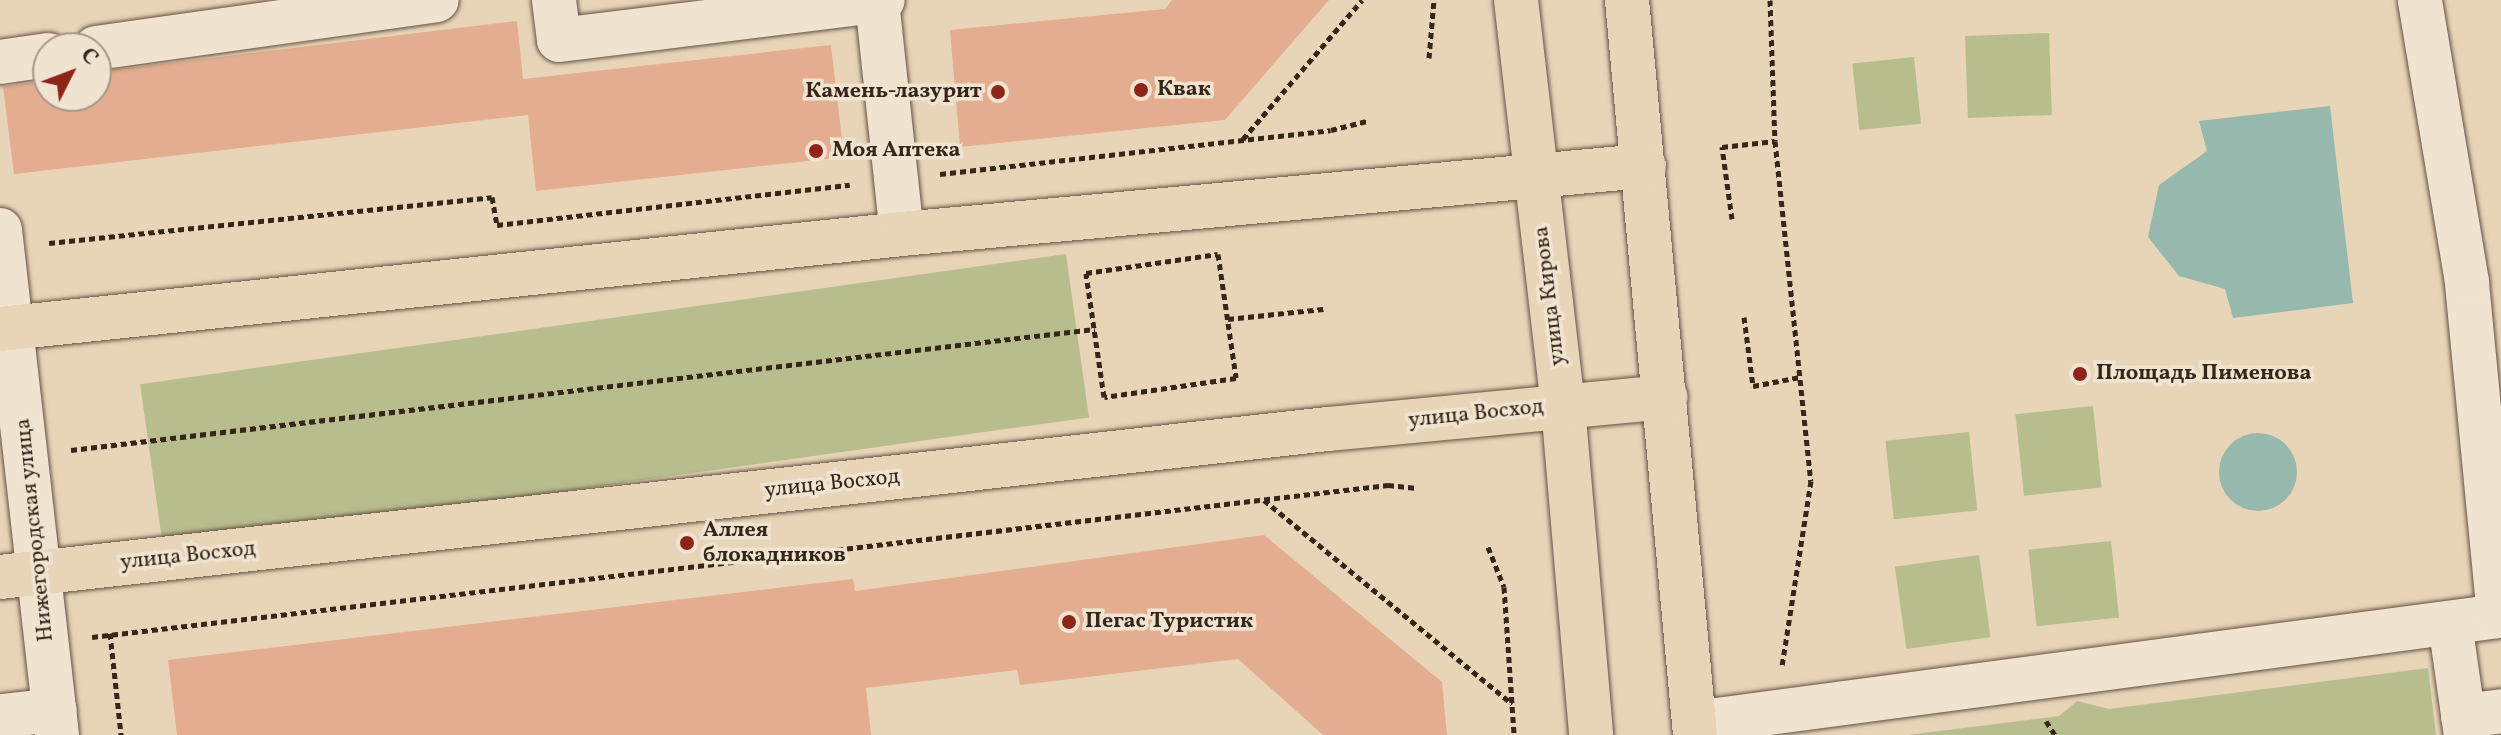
<!DOCTYPE html>
<html>
<head>
<meta charset="utf-8">
<style>
  body { margin:0 }
  #map { position:relative; width:2501px; height:735px; overflow:hidden; background:#e8d5b8; font-family:Vollkorn,serif }
  div>[style] { position:absolute }
  [style*='--x'] { left:calc(var(--x)*1px); top:calc(var(--y)*1px); width:calc(var(--w)*1px); rotate:calc(var(--a)*1deg) }
  .green>* { inset:0; background:#b8bd8e; transform-origin:0 0 }
  .water>* { inset:0; background:#97b9ad }
  .round { border-radius:50% }
  .building>* { inset:0; background:#e4ad90 }
  .path>* { height:5px; margin-top:-2.5px; transform-origin:0; background:repeating-linear-gradient(90deg,#36261a 0 6px,transparent 0 10px) }
  .roads { filter:drop-shadow(0 0 2px #625242) drop-shadow(0 0 2px #625242) }
  .minor>* { height:44px; margin:-22px; padding:0 22px; transform-origin:22px; border-radius:22px; background:#f0e4d1 }
  .major>* { height:44px; margin:-22px; padding:0 22px; transform-origin:22px; border-radius:22px; background:#e8d5b8 }
  .dots>* { width:22px; height:22px; translate:-50% -50%; box-sizing:border-box; border:4px solid #f0e4d1; border-radius:50% }
  span { translate:-50% -50%; white-space:nowrap; text-align:center; line-height:1.15; -webkit-text-stroke:7px #f0e4d1; paint-order:stroke }
  .poi-label { font-size:22px; color:#36261a; font-weight:700 }
  .left { translate:0 -50%; text-align:left }
  .right { translate:-100% -50%; text-align:right }
  .street-label { font-size:22px; color:#36261a }
  .north { position:absolute; left:32px; top:32px; width:80px; height:80px; box-sizing:border-box; background:#f0e4d1; border:2px solid #a69888; border-radius:50%; rotate:48deg; font-size:22px; font-weight:700; line-height:32px; text-align:center; color:#36261a }
  .north::after { content:''; display:block; margin:auto; width:28px; height:36px; background:#8f2418; clip-path:polygon(50% 0,100% 100%,50% 72%,0 100%) }
</style>
</head>
<body>
<div id="map">
  <div class="green">
    <i style="left:2049px;top:33px;width:82px;height:84px;rotate:88deg"></i>
    <i style="left:1914px;top:57px;width:67px;height:62px;rotate:84deg"></i>
    <i style="left:1066px;top:254px;width:165px;height:935px;rotate:82deg"></i>
    <i style="left:2093px;top:406px;width:82px;height:78px;rotate:84deg"></i>
    <i style="left:1969px;top:432px;width:79px;height:84px;rotate:84deg"></i>
    <i style="left:2111px;top:541px;width:77px;height:83px;rotate:84deg"></i>
    <i style="left:1979px;top:555px;width:83px;height:85px;rotate:82deg"></i>
    <i style="clip-path:polygon(2428px 668px,2436px 735px,1907px 735px,2059px 716px,2077px 701px,2109px 709px)"></i>
  </div>
  <div class="water">
    <i style="clip-path:polygon(2330px 106px,2353px 303px,2233px 318px,2225px 289px,2179px 276px,2148px 237px,2159px 185px,2207px 151px,2199px 121px)"></i>
    <i class="round" style="left:2219px;top:433px;width:78px;height:78px"></i>
  </div>
  <div class="building">
    <i style="clip-path:polygon(1172px 0,1329px 0,1225px 120px,960px 147px,950px 30px,1165px 9px)"></i>
    <i style="clip-path:polygon(517px 21px,523px 79px,831px 45px,844px 157px,536px 191px,528px 115px,14px 174px,3px 87px,48px 80px,48px 96px,96px 96px,96px 72px)"></i>
    <i style="clip-path:polygon(1264px 535px,1442px 682px,1447px 735px,1323px 735px,1238px 659px,1020px 685px,1017px 670px,866px 688px,871px 735px,177px 735px,168px 660px,853px 579px,855px 591px)"></i>
  </div>
  <div class="path">
    <i style="--x:1770;--y:0;--w:141;--a:88"></i>
    <i style="--x:1775;--y:141;--w:342;--a:84"></i>
    <i style="--x:1811;--y:481;--w:188;--a:98.9"></i>
    <i style="--x:1429;--y:58;--w:58;--a:-85.1"></i>
    <i style="--x:1243;--y:139;--w:183;--a:-49.4"></i>
    <i style="--x:940;--y:174;--w:393;--a:-6.4"></i>
    <i style="--x:1331;--y:130;--w:37;--a:-14"></i>
    <i style="--x:1732;--y:219;--w:73;--a:-97.9"></i>
    <i style="--x:1722;--y:147;--w:53;--a:-6.5"></i>
    <i style="--x:49;--y:243;--w:445;--a:-5.9"></i>
    <i style="--x:492;--y:197;--w:28;--a:80"></i>
    <i style="--x:497;--y:225;--w:355;--a:-6.5"></i>
    <i style="--x:1218;--y:254;--w:125;--a:81.7"></i>
    <i style="--x:1236;--y:378;--w:133;--a:171.8"></i>
    <i style="--x:1104;--y:397;--w:125;--a:-98.3"></i>
    <i style="--x:1086;--y:273;--w:133;--a:-8.2"></i>
    <i style="--x:1744;--y:317;--w:70;--a:82.6"></i>
    <i style="--x:1753;--y:386;--w:48;--a:-10.8"></i>
    <i style="--x:1228;--y:319;--w:96;--a:-6"></i>
    <i style="--x:71;--y:450;--w:1031;--a:-6.74"></i>
    <i style="--x:1264;--y:500;--w:321;--a:39.4"></i>
    <i style="--x:1488;--y:547;--w:43;--a:68.2"></i>
    <i style="--x:1504;--y:587;--w:148;--a:86.1"></i>
    <i style="--x:110;--y:633;--w:103;--a:83.8"></i>
    <i style="--x:92;--y:637;--w:1305;--a:-6.69"></i>
    <i style="--x:1388;--y:485;--w:29;--a:6"></i>
    <i style="--x:2046;--y:721;--w:17;--a:57"></i>
  </div>
  <div class="roads">
    <div class="minor">
      <i style="--x:554;--y:0;--w:40;--a:82.9"></i>
      <i style="--x:559;--y:40;--w:326;--a:-7"></i>
      <i style="--x:877;--y:1;--w:234;--a:83.9"></i>
      <i style="--x:96;--y:48;--w:344;--a:-8"></i>
      <i style="--x:0;--y:62;--w:49;--a:-8.3"></i>
      <i style="--x:0;--y:230;--w:508;--a:83.56"></i>
      <i style="--x:2450;--y:623;--w:113;--a:81.9"></i>
      <i style="--x:2;--y:716;--w:53;--a:-6.5"></i>
      <i style="--x:2463;--y:716;--w:38;--a:-7"></i>
      <i style="--x:1694;--y:723;--w:812;--a:-7.57"></i>
      <i style="--x:2499;--y:616;--w:336;--a:-95.5"></i>
      <i style="--x:2467;--y:282;--w:286;--a:-99.5"></i>
    </div>
    <div class="major">
      <i style="--x:1516;--y:0;--w:409;--a:83.4"></i>
      <i style="--x:1563;--y:406;--w:330;--a:85.1"></i>
      <i style="--x:1627;--y:0;--w:738;--a:84.71"></i>
      <i style="--x:0;--y:329;--w:907;--a:-6.01"></i>
      <i style="--x:902;--y:234;--w:745;--a:-5.24"></i>
      <i style="--x:0;--y:577;--w:1336;--a:-6.36"></i>
      <i style="--x:1328;--y:429;--w:339;--a:-5.4"></i>
    </div>
  </div>
  <div class="dots">
    <i style="left:1141px;top:90px;background:#8f2418"></i>
    <i style="left:998px;top:92px;background:#8f2418"></i>
    <i style="left:816px;top:151px;background:#8f2418"></i>
    <i style="left:2080px;top:374px;background:#8f2418"></i>
    <i style="left:687px;top:543px;background:#8f2418"></i>
    <i style="left:1069px;top:622px;background:#8f2418"></i>
  </div>
  <div class="poi-label">
    <span class="left" style="left:1157px;top:90px">Квак</span>
    <span class="right" style="left:982px;top:92px">Камень-лазурит</span>
    <span class="left" style="left:832px;top:151px">Моя Аптека</span>
    <span class="left" style="left:2096px;top:374px">Площадь Пименова</span>
    <span class="left" style="left:703px;top:543px">Аллея<br>блокадников</span>
    <span class="left" style="left:1085px;top:622px">Пегас Туристик</span>
  </div>
  <div class="street-label">
    <span style="left:1550px;top:296px;rotate:-97deg">улица Кирова</span>
    <span style="left:1476px;top:414px;rotate:-6deg">улица Восход</span>
    <span style="left:832px;top:484px;rotate:-6deg">улица Восход</span>
    <span style="left:35px;top:530px;rotate:-96deg">Нижегородская улица</span>
    <span style="left:188px;top:556px;rotate:-6deg">улица Восход</span>
  </div>
  <div class="north">С</div>
</div>
</body>
</html>
